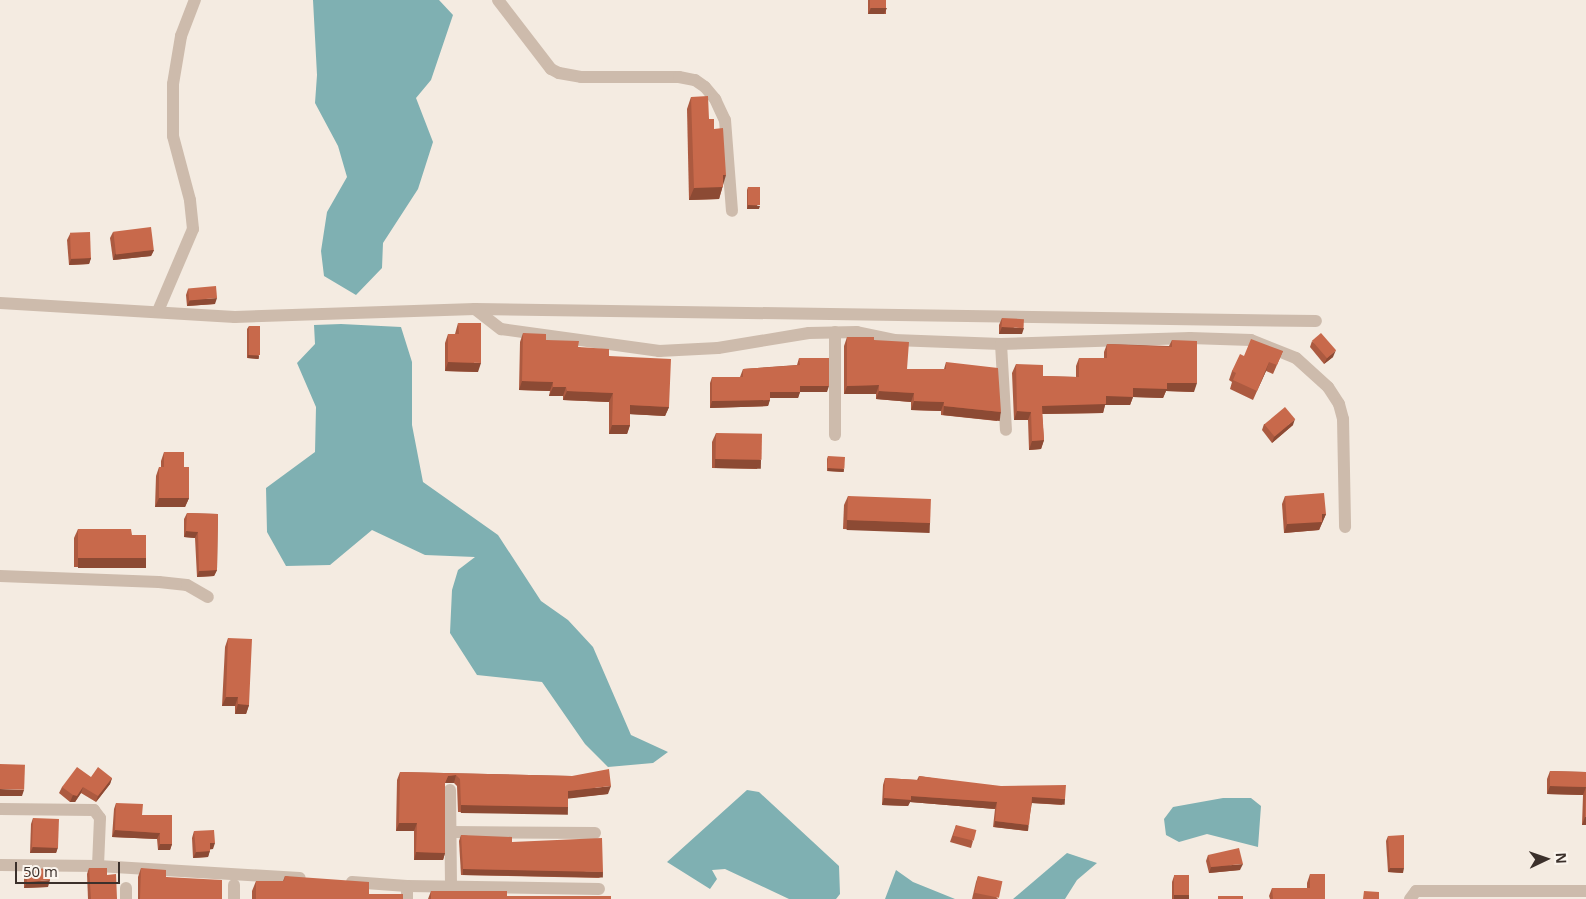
<!DOCTYPE html>
<html>
<head>
<meta charset="utf-8">
<style>
  body { margin:0 }
  #map { position:relative; width:1586px; height:899px; overflow:hidden; background:#f4ebe1; font-family:"Open Sans",sans-serif }
  div>[style] { position:absolute }
  [style*='--x'] { left:calc(var(--x)*1px); top:calc(var(--y)*1px); width:calc(var(--w)*1px); rotate:calc(var(--a)*1deg) }
  .water>* { inset:0; background:#7fb0b2 }
  .minor>* { height:12px; margin:-6px; padding:0 6px; transform-origin:6px; border-radius:6px; background:#cdbbac }
  .wall>* { inset:0; background:#ac5a40; transform-origin:0 0 }
  .shaded-wall>* { inset:0; background:#8c4a34; transform-origin:0 0 }
  .building>* { inset:0; background:#c8694b; transform-origin:0 0 }
  span { translate:-50% -50%; white-space:nowrap; text-align:center; line-height:1.15; -webkit-text-stroke:4px #fbf5ee; paint-order:stroke }
  .north { position:absolute; left:1521px; top:834px; width:50px; height:50px; -webkit-text-stroke:4px #fbf5ee; paint-order:stroke; rotate:87deg; font-size:14px; font-weight:700; line-height:20px; text-align:center; color:#3b302b }
  .north::after { content:''; display:block; margin:auto; width:18px; height:22px; background:#3b302b; clip-path:polygon(50% 0,100% 100%,50% 72%,0 100%) }
  .scale { position:absolute; left:15px; top:862px; width:105px; height:22px; box-sizing:border-box; border:2px solid #3b302b; border-top:0; padding-left:6px; font-size:15px; line-height:18px; white-space:nowrap; color:#3b302b; -webkit-text-stroke:4px #fbf5ee; paint-order:stroke }
</style>
</head>
<body>
<div id="map">
  <div class="water">
    <i style="clip-path:polygon(313px 0,439px 0,453px 15px,431px 80px,416px 98px,433px 142px,418px 189px,383px 243px,382px 268px,356px 295px,324px 276px,321px 251px,327px 212px,347px 177px,338px 146px,315px 103px,317px 75px)"></i>
    <i style="clip-path:polygon(341px 324px,401px 327px,412px 362px,412px 425px,423px 482px,498px 535px,541px 601px,568px 620px,593px 647px,631px 735px,668px 752px,653px 763px,608px 767px,585px 744px,542px 682px,477px 675px,450px 633px,452px 590px,458px 570px,475px 557px,425px 555px,372px 530px,330px 565px,286px 566px,267px 532px,266px 488px,315px 452px,316px 407px,297px 363px,315px 344px,314px 325px)"></i>
    <i style="clip-path:polygon(747px 790px,759px 792px,839px 866px,840px 894px,836px 899px,789px 899px,725px 869px,712px 870px,717px 879px,710px 889px,667px 862px)"></i>
    <i style="clip-path:polygon(1223px 798px,1251px 798px,1261px 806px,1258px 847px,1207px 834px,1179px 842px,1166px 835px,1164px 819px,1173px 807px)"></i>
    <i style="clip-path:polygon(1067px 853px,1097px 863px,1077px 880px,1065px 899px,1013px 899px)"></i>
    <i style="clip-path:polygon(896px 870px,913px 882px,955px 899px,885px 899px)"></i>
  </div>
  <div class="minor">
    <i style="--x:498;--y:0;--w:87;--a:52.5"></i>
    <i style="--x:551;--y:69;--w:9;--a:27"></i>
    <i style="--x:559;--y:73;--w:22;--a:10"></i>
    <i style="--x:581;--y:77;--w:98;--a:0"></i>
    <i style="--x:679;--y:77;--w:16;--a:11"></i>
    <i style="--x:695;--y:80;--w:12;--a:35"></i>
    <i style="--x:705;--y:87;--w:16;--a:50"></i>
    <i style="--x:715;--y:99;--w:23;--a:65"></i>
    <i style="--x:725;--y:120;--w:91;--a:85.6"></i>
    <i style="--x:0;--y:303;--w:235;--a:3.4"></i>
    <i style="--x:235;--y:317;--w:240;--a:-1.9"></i>
    <i style="--x:475;--y:309;--w:841;--a:0.82"></i>
    <i style="--x:475;--y:309;--w:33;--a:38"></i>
    <i style="--x:501;--y:329;--w:160;--a:7.9"></i>
    <i style="--x:659;--y:351;--w:59;--a:-2.9"></i>
    <i style="--x:718;--y:348;--w:92;--a:-9.4"></i>
    <i style="--x:809;--y:333;--w:48;--a:-1.2"></i>
    <i style="--x:857;--y:332;--w:38;--a:12"></i>
    <i style="--x:894;--y:340;--w:107;--a:2.1"></i>
    <i style="--x:1001;--y:344;--w:189;--a:-1.8"></i>
    <i style="--x:1190;--y:338;--w:61;--a:1.9"></i>
    <i style="--x:1251;--y:340;--w:48;--a:21.8"></i>
    <i style="--x:1296;--y:358;--w:43;--a:42.2"></i>
    <i style="--x:1328;--y:387;--w:20;--a:57"></i>
    <i style="--x:1339;--y:404;--w:16;--a:75"></i>
    <i style="--x:1343;--y:419;--w:108;--a:88.9"></i>
    <i style="--x:158;--y:311;--w:89;--a:-66.9"></i>
    <i style="--x:193;--y:229;--w:29;--a:-96"></i>
    <i style="--x:190;--y:200;--w:66;--a:-104.9"></i>
    <i style="--x:173;--y:136;--w:52;--a:-90"></i>
    <i style="--x:173;--y:84;--w:49;--a:-80.5"></i>
    <i style="--x:181;--y:36;--w:39;--a:-69"></i>
    <i style="--x:1001;--y:344;--w:86;--a:86.7"></i>
    <i style="--x:835;--y:435;--w:103;--a:-90"></i>
    <i style="--x:0;--y:576;--w:159;--a:2.2"></i>
    <i style="--x:159;--y:582;--w:28;--a:6"></i>
    <i style="--x:187;--y:585;--w:24;--a:30"></i>
    <i style="--x:450;--y:790;--w:97;--a:89.4"></i>
    <i style="--x:0;--y:809;--w:94;--a:0.6"></i>
    <i style="--x:94;--y:810;--w:10;--a:53"></i>
    <i style="--x:100;--y:818;--w:48;--a:92.4"></i>
    <i style="--x:451;--y:832;--w:144;--a:0.4"></i>
    <i style="--x:0;--y:865;--w:98;--a:0.6"></i>
    <i style="--x:98;--y:866;--w:202;--a:3.4"></i>
    <i style="--x:352;--y:882;--w:55;--a:4.2"></i>
    <i style="--x:407;--y:886;--w:192;--a:0.9"></i>
    <i style="--x:407;--y:886;--w:13;--a:90"></i>
    <i style="--x:126;--y:888;--w:11;--a:90"></i>
    <i style="--x:234;--y:899;--w:14;--a:-90"></i>
    <i style="--x:1410;--y:899;--w:10;--a:-53"></i>
    <i style="--x:1416;--y:891;--w:170;--a:0"></i>
  </div>
  <div class="wall">
    <i style="left:868px;top:0;width:18px;height:14px"></i>
    <i style="clip-path:polygon(691px 97px,709px 119px,714px 129px,723px 185px,719px 199px,689px 200px,687px 109px)"></i>
    <i style="clip-path:polygon(748px 187px,759px 209px,747px 209px,747px 190px)"></i>
    <i style="clip-path:polygon(113px 232px,154px 250px,151px 256px,113px 260px,110px 238px)"></i>
    <i style="clip-path:polygon(70px 234px,91px 258px,89px 264px,69px 265px,67px 240px)"></i>
    <i style="clip-path:polygon(188px 289px,215px 304px,187px 306px,186px 295px)"></i>
    <i style="clip-path:polygon(1002px 318px,1022px 334px,999px 334px,999px 325px)"></i>
    <i style="clip-path:polygon(458px 323px,478px 372px,445px 371px,445px 343px,448px 334px,455px 334px)"></i>
    <i style="clip-path:polygon(249px 326px,259px 356px,258px 359px,247px 358px,247px 329px)"></i>
    <i style="clip-path:polygon(523px 333px,546px 340px,578px 347px,609px 356px,669px 407px,665px 416px,630px 414px,630px 425px,627px 434px,609px 434px,609px 402px,563px 400px,563px 396px,549px 396px,550px 391px,519px 390px,520px 342px)"></i>
    <i style="clip-path:polygon(847px 337px,874px 340px,907px 369px,944px 369px,946px 362px,1001px 412px,997px 421px,941px 415px,941px 411px,911px 410px,911px 402px,876px 399px,876px 394px,844px 394px,844px 346px)"></i>
    <i style="clip-path:polygon(1172px 340px,1194px 392px,1166px 391px,1163px 398px,1133px 397px,1130px 405px,1105px 405px,1103px 413px,1042px 414px,1044px 440px,1041px 449px,1029px 450px,1028px 420px,1014px 420px,1012px 373px,1016px 364px,1043px 376px,1076px 377px,1076px 366px,1079px 358px,1104px 358px,1104px 352px,1107px 344px,1169px 346px)"></i>
    <i style="clip-path:polygon(1312px 341px,1333px 357px,1324px 364px,1310px 347px)"></i>
    <i style="clip-path:polygon(1283px 351px,1273px 374px,1266px 371px,1253px 400px,1230px 389px,1232px 382px,1229px 380px,1232px 371px,1244px 356px)"></i>
    <i style="clip-path:polygon(799px 358px,827px 392px,800px 392px,798px 398px,770px 398px,768px 406px,710px 408px,710px 383px,712px 377px,740px 377px,743px 369px,797px 365px)"></i>
    <i style="clip-path:polygon(1264px 424px,1293px 425px,1272px 443px,1262px 430px)"></i>
    <i style="clip-path:polygon(716px 433px,761px 460px,757px 469px,712px 468px,712px 442px)"></i>
    <i style="clip-path:polygon(164px 452px,184px 467px,189px 498px,185px 507px,155px 507px,156px 476px,159px 467px,161px 467px,161px 461px)"></i>
    <i style="clip-path:polygon(828px 456px,844px 469px,843px 472px,827px 471px,827px 459px)"></i>
    <i style="clip-path:polygon(848px 496px,930px 523px,926px 532px,843px 529px,844px 505px)"></i>
    <i style="clip-path:polygon(1285px 496px,1326px 514px,1319px 530px,1284px 533px,1282px 504px)"></i>
    <i style="clip-path:polygon(187px 513px,218px 514px,217px 570px,214px 576px,197px 577px,195px 538px,184px 537px,184px 519px)"></i>
    <i style="clip-path:polygon(78px 529px,132px 535px,146px 558px,142px 567px,74px 567px,74px 538px)"></i>
    <i style="clip-path:polygon(228px 638px,249px 705px,246px 714px,235px 714px,235px 706px,222px 706px,225px 647px)"></i>
    <i style="clip-path:polygon(1550px 771px,1586px 772px,1586px 825px,1582px 825px,1583px 795px,1547px 794px,1547px 779px)"></i>
    <i style="clip-path:polygon(400px 772px,572px 776px,608px 794px,568px 798px,568px 807px,565px 814px,458px 812px,457px 786px,454px 783px,445px 783px,445px 853px,443px 860px,414px 860px,414px 831px,396px 831px,397px 780px)"></i>
    <i style="clip-path:polygon(919px 776px,1065px 799px,1062px 805px,1032px 803px,1027px 831px,993px 827px,995px 809px,910px 802px,908px 806px,882px 805px,883px 785px,885px 778px,917px 780px)"></i>
    <i style="clip-path:polygon(91px 777px,112px 778px,110px 784px,96px 802px,81px 793px,75px 802px,70px 802px,59px 793px,62px 787px)"></i>
    <i style="clip-path:polygon(116px 803px,142px 815px,172px 844px,170px 850px,158px 850px,157px 839px,112px 837px,114px 809px)"></i>
    <i style="clip-path:polygon(33px 818px,58px 847px,56px 853px,30px 853px,31px 824px)"></i>
    <i style="clip-path:polygon(956px 825px,973px 841px,971px 848px,950px 842px)"></i>
    <i style="clip-path:polygon(194px 831px,213px 849px,210px 849px,208px 857px,193px 858px,192px 838px)"></i>
    <i style="clip-path:polygon(461px 835px,512px 842px,601px 878px,461px 875px,459px 841px)"></i>
    <i style="clip-path:polygon(1388px 836px,1403px 873px,1388px 872px,1386px 841px)"></i>
    <i style="clip-path:polygon(1208px 855px,1240px 870px,1209px 873px,1206px 861px)"></i>
    <i style="clip-path:polygon(89px 868px,107px 875px,117px 899px,88px 899px,87px 874px)"></i>
    <i style="clip-path:polygon(141px 868px,166px 877px,222px 899px,138px 899px,138px 877px)"></i>
    <i style="clip-path:polygon(26px 869px,48px 887px,24px 888px,24px 875px)"></i>
    <i style="clip-path:polygon(1310px 874px,1325px 899px,1270px 899px,1269px 896px,1272px 888px,1307px 888px,1307px 883px)"></i>
    <i style="clip-path:polygon(285px 876px,369px 894px,403px 899px,252px 899px,252px 891px,256px 881px,283px 881px)"></i>
    <i style="clip-path:polygon(978px 876px,998px 899px,972px 899px,976px 882px)"></i>
    <i style="clip-path:polygon(1174px 876px,1188px 899px,1172px 899px,1172px 882px)"></i>
    <i style="clip-path:polygon(431px 891px,507px 896px,611px 899px,428px 899px)"></i>
  </div>
  <div class="shaded-wall">
    <i style="clip-path:polygon(871px 8px,887px 8px,884px 14px,868px 14px)"></i>
    <i style="clip-path:polygon(723px 175px,726px 175px,719px 199px,689px 200px,694px 188px)"></i>
    <i style="clip-path:polygon(748px 205px,760px 206px,759px 209px,747px 209px)"></i>
    <i style="clip-path:polygon(154px 250px,151px 256px,113px 260px,115px 254px)"></i>
    <i style="clip-path:polygon(91px 258px,89px 264px,69px 265px,71px 259px)"></i>
    <i style="clip-path:polygon(217px 298px,215px 304px,187px 306px,190px 300px)"></i>
    <i style="clip-path:polygon(1002px 327px,1024px 328px,1022px 334px,999px 334px)"></i>
    <i style="clip-path:polygon(1336px 350px,1333px 357px,1324px 364px,1327px 358px)"></i>
    <i style="left:248px;top:355px;width:11px;height:3px;rotate:5deg"></i>
    <i style="clip-path:polygon(448px 362px,481px 363px,478px 372px,445px 371px)"></i>
    <i style="clip-path:polygon(1269px 362px,1266px 371px,1253px 400px,1257px 391px)"></i>
    <i style="clip-path:polygon(522px 381px,553px 382px,550px 391px,519px 390px)"></i>
    <i style="clip-path:polygon(1167px 383px,1197px 383px,1194px 392px,1166px 391px,1163px 398px,1133px 397px,1130px 405px,1105px 405px,1103px 413px,1039px 414px,1042px 406px,1106px 396px,1133px 388px)"></i>
    <i style="clip-path:polygon(879px 385px,876px 394px,844px 394px,847px 386px)"></i>
    <i style="clip-path:polygon(800px 386px,829px 386px,827px 392px,800px 392px,798px 398px,768px 398px,770px 392px)"></i>
    <i style="clip-path:polygon(553px 387px,566px 387px,563px 396px,549px 396px)"></i>
    <i style="clip-path:polygon(567px 391px,613px 393px,609px 402px,563px 400px)"></i>
    <i style="clip-path:polygon(879px 391px,914px 393px,911px 402px,876px 399px)"></i>
    <i style="clip-path:polygon(770px 400px,768px 406px,710px 408px,712px 401px)"></i>
    <i style="clip-path:polygon(914px 401px,944px 402px,941px 411px,911px 410px)"></i>
    <i style="clip-path:polygon(630px 405px,669px 407px,665px 416px,627px 414px)"></i>
    <i style="left:944px;top:406px;width:57px;height:9px;rotate:6deg"></i>
    <i style="clip-path:polygon(1017px 411px,1031px 412px,1028px 420px,1014px 420px)"></i>
    <i style="clip-path:polygon(1295px 419px,1293px 425px,1272px 443px,1274px 437px)"></i>
    <i style="clip-path:polygon(612px 425px,630px 425px,627px 434px,609px 434px)"></i>
    <i style="clip-path:polygon(1044px 440px,1041px 449px,1029px 450px,1032px 441px)"></i>
    <i style="left:715px;top:459px;width:46px;height:9px;rotate:1deg"></i>
    <i style="left:828px;top:468px;width:16px;height:3px;rotate:4deg"></i>
    <i style="clip-path:polygon(159px 498px,189px 498px,185px 507px,155px 507px)"></i>
    <i style="clip-path:polygon(1322px 514px,1326px 514px,1319px 530px,1284px 533px,1287px 524px)"></i>
    <i style="left:847px;top:520px;width:83px;height:10px;rotate:2deg"></i>
    <i style="clip-path:polygon(186px 531px,198px 532px,195px 538px,184px 537px)"></i>
    <i style="left:78px;top:558px;width:68px;height:10px"></i>
    <i style="clip-path:polygon(217px 570px,214px 576px,197px 577px,199px 571px)"></i>
    <i style="clip-path:polygon(226px 697px,238px 697px,235px 706px,222px 706px)"></i>
    <i style="clip-path:polygon(238px 704px,249px 705px,246px 714px,235px 714px)"></i>
    <i style="clip-path:polygon(456px 775px,454px 783px,445px 783px,442px 790px,448px 776px)"></i>
    <i style="clip-path:polygon(112px 778px,110px 784px,96px 802px,98px 796px)"></i>
    <i style="clip-path:polygon(611px 786px,608px 794px,565px 799px,568px 791px)"></i>
    <i style="clip-path:polygon(1550px 786px,1586px 787px,1583px 795px,1547px 794px)"></i>
    <i style="clip-path:polygon(83px 787px,81px 793px,75px 802px,70px 802px,73px 795px)"></i>
    <i style="clip-path:polygon(0 789px,24px 790px,22px 796px,0 796px)"></i>
    <i style="clip-path:polygon(911px 796px,997px 802px,995px 809px,910px 802px,908px 806px,882px 805px,884px 798px)"></i>
    <i style="left:1032px;top:797px;width:33px;height:6px;rotate:3deg"></i>
    <i style="left:461px;top:805px;width:107px;height:8px;rotate:1deg"></i>
    <i style="clip-path:polygon(1585px 817px,1586px 817px,1586px 825px,1582px 825px)"></i>
    <i style="left:995px;top:821px;width:34px;height:6px;rotate:7deg"></i>
    <i style="clip-path:polygon(399px 823px,417px 823px,414px 831px,396px 831px)"></i>
    <i style="clip-path:polygon(115px 830px,160px 833px,157px 839px,112px 837px)"></i>
    <i style="clip-path:polygon(210px 843px,215px 843px,213px 849px,207px 850px)"></i>
    <i style="clip-path:polygon(160px 844px,172px 844px,170px 850px,158px 850px)"></i>
    <i style="clip-path:polygon(33px 847px,58px 847px,56px 853px,30px 853px)"></i>
    <i style="clip-path:polygon(210px 851px,208px 857px,193px 858px,196px 852px)"></i>
    <i style="clip-path:polygon(416px 852px,445px 853px,443px 860px,414px 860px)"></i>
    <i style="clip-path:polygon(1243px 864px,1240px 870px,1209px 873px,1211px 867px)"></i>
    <i style="clip-path:polygon(1390px 868px,1404px 868px,1403px 873px,1388px 872px)"></i>
    <i style="left:463px;top:869px;width:140px;height:6px;rotate:1deg"></i>
    <i style="clip-path:polygon(50px 880px,48px 887px,24px 888px,27px 882px)"></i>
    <i style="left:1174px;top:895px;width:15px;height:4px"></i>
  </div>
  <div class="building">
    <i style="left:870px;top:0;width:16px;height:8px"></i>
    <i style="clip-path:polygon(708px 96px,709px 119px,714px 119px,714px 129px,723px 128px,726px 175px,723px 175px,723px 187px,694px 188px,691px 97px)"></i>
    <i style="left:748px;top:187px;width:12px;height:18px"></i>
    <i style="left:151px;top:227px;width:23px;height:38px;rotate:83deg"></i>
    <i style="left:90px;top:232px;width:26px;height:20px;rotate:88deg"></i>
    <i style="left:216px;top:286px;width:12px;height:28px;rotate:85deg"></i>
    <i style="left:1002px;top:318px;width:22px;height:9px;rotate:3deg"></i>
    <i style="clip-path:polygon(458px 323px,481px 323px,481px 363px,448px 362px,448px 334px,459px 334px)"></i>
    <i style="left:249px;top:326px;width:11px;height:29px"></i>
    <i style="clip-path:polygon(523px 333px,546px 334px,546px 340px,579px 341px,578px 347px,609px 349px,609px 356px,671px 359px,669px 407px,630px 405px,630px 425px,612px 425px,613px 393px,567px 391px,566px 387px,553px 387px,553px 382px,522px 381px)"></i>
    <i style="left:1321px;top:333px;width:23px;height:12px;rotate:49deg"></i>
    <i style="clip-path:polygon(847px 337px,874px 337px,874px 340px,909px 342px,907px 369px,946px 369px,946px 362px,998px 368px,1001px 412px,944px 406px,944px 402px,914px 401px,914px 393px,879px 391px,879px 385px,847px 386px)"></i>
    <i style="clip-path:polygon(1251px 339px,1283px 351px,1277px 365px,1269px 362px,1257px 391px,1233px 380px,1236px 373px,1232px 371px,1240px 354px,1244px 356px)"></i>
    <i style="clip-path:polygon(1172px 340px,1197px 341px,1197px 383px,1167px 383px,1167px 389px,1133px 388px,1133px 397px,1106px 396px,1106px 404px,1042px 406px,1044px 440px,1032px 441px,1031px 412px,1017px 411px,1016px 364px,1043px 365px,1043px 376px,1079px 377px,1079px 358px,1107px 358px,1107px 344px,1172px 347px)"></i>
    <i style="clip-path:polygon(799px 358px,829px 358px,829px 386px,800px 386px,800px 392px,770px 392px,770px 400px,712px 401px,712px 377px,743px 377px,743px 369px,800px 365px)"></i>
    <i style="left:1285px;top:407px;width:16px;height:27px;rotate:50deg"></i>
    <i style="left:716px;top:433px;width:46px;height:26px;rotate:1deg"></i>
    <i style="clip-path:polygon(164px 452px,184px 452px,184px 467px,189px 467px,189px 498px,159px 498px,159px 467px,164px 467px)"></i>
    <i style="left:828px;top:456px;width:17px;height:12px;rotate:3deg"></i>
    <i style="clip-path:polygon(1324px 493px,1326px 514px,1322px 514px,1322px 522px,1287px 524px,1285px 496px)"></i>
    <i style="left:848px;top:496px;width:83px;height:24px;rotate:2deg"></i>
    <i style="clip-path:polygon(187px 513px,218px 514px,217px 570px,199px 571px,198px 532px,186px 531px)"></i>
    <i style="clip-path:polygon(78px 529px,131px 529px,132px 535px,146px 535px,146px 558px,78px 558px)"></i>
    <i style="clip-path:polygon(228px 638px,252px 639px,249px 705px,238px 704px,238px 697px,226px 697px)"></i>
    <i style="left:0;top:764px;width:25px;height:25px;rotate:2deg"></i>
    <i style="clip-path:polygon(77px 767px,91px 777px,98px 767px,112px 778px,98px 796px,83px 787px,77px 796px,73px 795px,62px 787px)"></i>
    <i style="clip-path:polygon(609px 769px,611px 786px,568px 791px,568px 807px,461px 805px,460px 779px,456px 775px,448px 776px,445px 783px,445px 853px,416px 852px,417px 823px,399px 823px,400px 772px,572px 776px)"></i>
    <i style="clip-path:polygon(1550px 771px,1586px 772px,1586px 817px,1585px 817px,1586px 787px,1550px 786px)"></i>
    <i style="clip-path:polygon(919px 776px,1001px 786px,1066px 785px,1065px 799px,1032px 797px,1029px 825px,995px 821px,997px 802px,911px 796px,911px 800px,884px 798px,885px 778px,919px 780px)"></i>
    <i style="clip-path:polygon(116px 803px,143px 804px,142px 815px,172px 815px,172px 844px,160px 844px,160px 833px,115px 830px)"></i>
    <i style="left:33px;top:818px;width:26px;height:29px;rotate:2deg"></i>
    <i style="left:956px;top:825px;width:21px;height:11px;rotate:14deg"></i>
    <i style="clip-path:polygon(214px 830px,215px 843px,210px 843px,210px 851px,196px 852px,194px 831px)"></i>
    <i style="clip-path:polygon(461px 835px,512px 837px,512px 842px,602px 838px,603px 872px,463px 869px)"></i>
    <i style="clip-path:polygon(1404px 835px,1404px 868px,1390px 868px,1388px 836px)"></i>
    <i style="clip-path:polygon(1239px 848px,1243px 864px,1211px 867px,1208px 855px)"></i>
    <i style="left:49px;top:868px;width:12px;height:23px;rotate:85deg"></i>
    <i style="clip-path:polygon(89px 868px,107px 868px,107px 875px,116px 874px,117px 899px,91px 899px)"></i>
    <i style="clip-path:polygon(141px 868px,166px 870px,166px 877px,222px 880px,222px 899px,140px 899px)"></i>
    <i style="clip-path:polygon(1310px 874px,1325px 874px,1325px 899px,1273px 899px,1272px 888px,1310px 888px)"></i>
    <i style="left:1189px;top:875px;width:20px;height:15px;rotate:90deg"></i>
    <i style="clip-path:polygon(285px 876px,369px 882px,369px 894px,403px 894px,403px 899px,256px 899px,256px 881px,284px 881px)"></i>
    <i style="left:978px;top:876px;width:25px;height:17px;rotate:12deg"></i>
    <i style="clip-path:polygon(431px 891px,507px 891px,507px 896px,611px 896px,611px 899px,431px 899px)"></i>
    <i style="clip-path:polygon(1364px 891px,1379px 892px,1379px 899px,1363px 899px)"></i>
    <i style="left:1218px;top:896px;width:25px;height:3px"></i>
  </div>
  <div class="north">N</div>
  <div class="scale">50 m</div>
</div>
</body>
</html>
